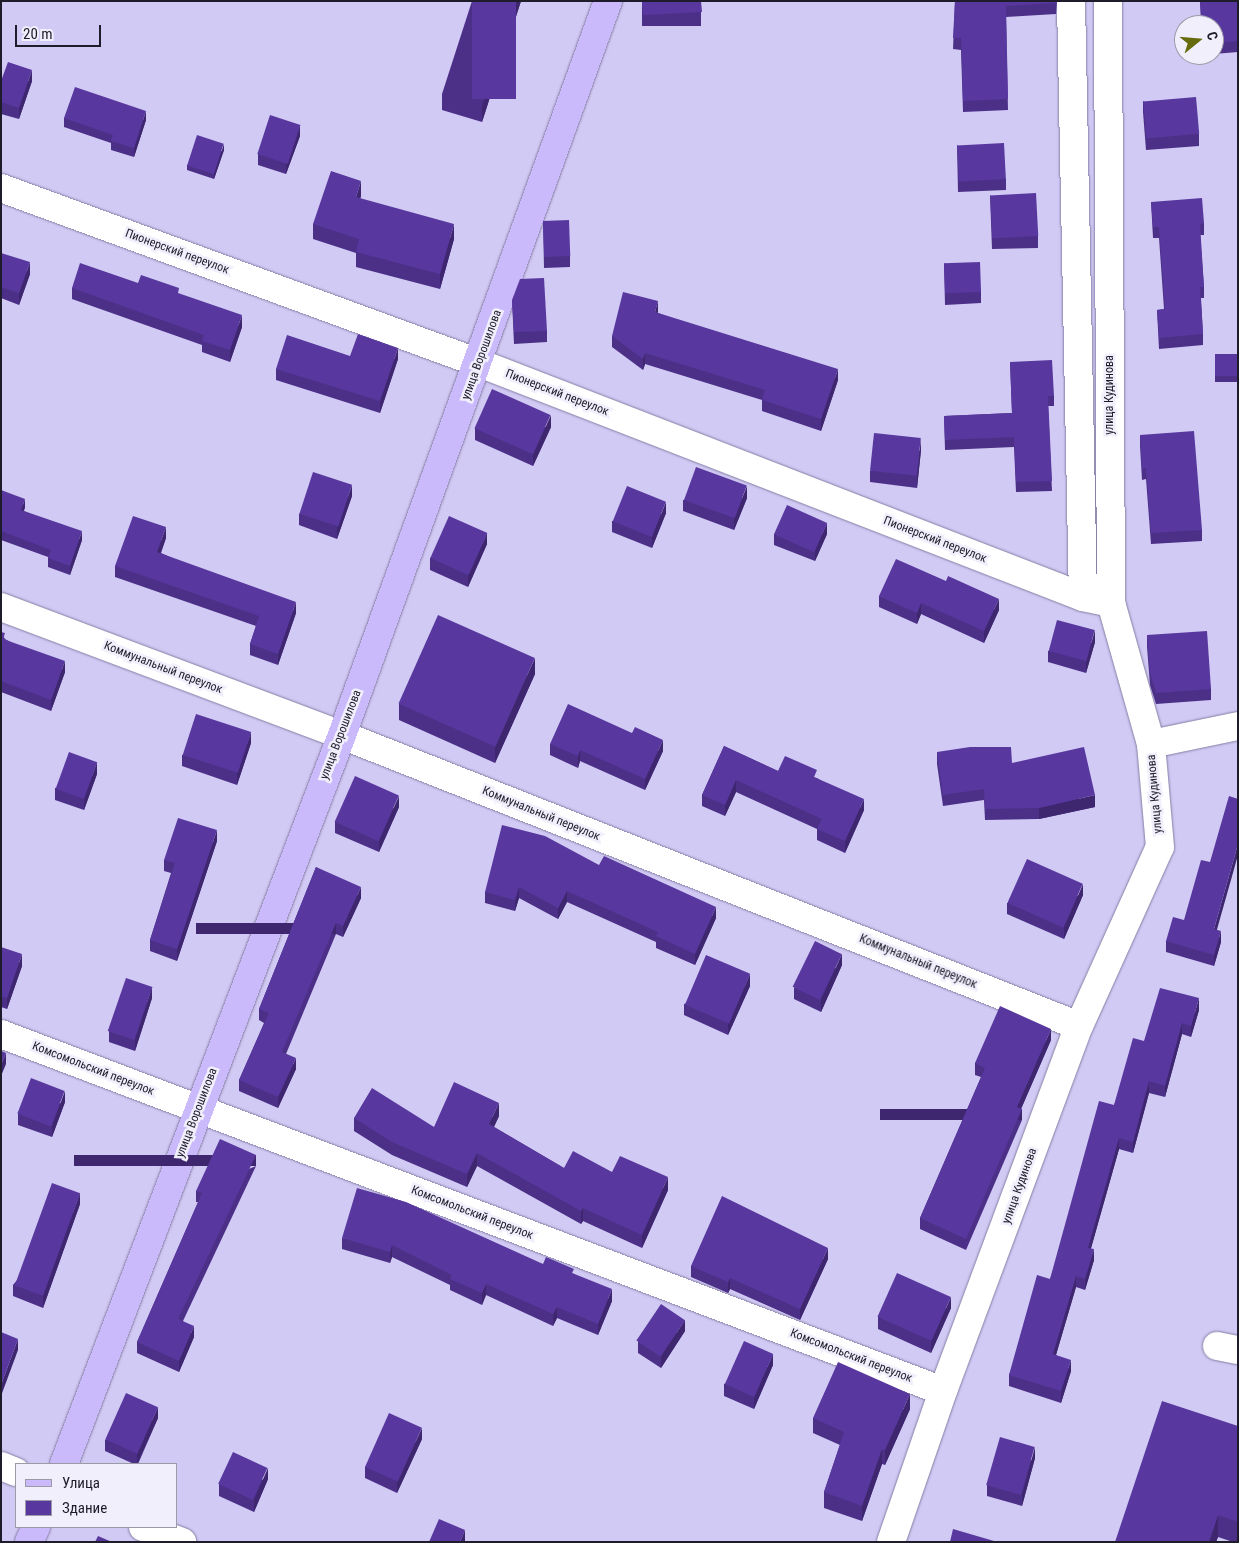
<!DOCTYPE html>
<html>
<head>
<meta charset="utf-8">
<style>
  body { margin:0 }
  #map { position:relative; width:1239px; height:1543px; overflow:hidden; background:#d1caf4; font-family:"Roboto Condensed",sans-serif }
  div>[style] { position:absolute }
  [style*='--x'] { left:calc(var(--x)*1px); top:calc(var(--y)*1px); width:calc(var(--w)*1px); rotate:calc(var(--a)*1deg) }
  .roads { filter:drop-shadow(0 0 1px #857ea4) drop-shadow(0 0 1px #857ea4) }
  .minor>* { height:28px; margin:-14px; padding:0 14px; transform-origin:14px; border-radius:14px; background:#fff }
  .major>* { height:28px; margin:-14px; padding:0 14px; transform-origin:14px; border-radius:14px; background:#cabafc }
  .wall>* { inset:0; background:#4c3088; transform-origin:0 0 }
  .shaded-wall>* { inset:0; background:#3e276f; transform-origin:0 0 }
  .building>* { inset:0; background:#58389e; transform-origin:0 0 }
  span { translate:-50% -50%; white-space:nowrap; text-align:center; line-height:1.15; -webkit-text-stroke:5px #f1effc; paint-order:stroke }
  .street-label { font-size:12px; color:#1e1b2a }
  .frame { position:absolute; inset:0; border:2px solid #1e1b2a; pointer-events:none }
  .legend { position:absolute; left:15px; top:1463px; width:162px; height:65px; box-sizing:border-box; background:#f1effc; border:1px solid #9d9aa8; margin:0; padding:6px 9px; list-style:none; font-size:15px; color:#1e1b2a }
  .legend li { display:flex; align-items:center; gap:10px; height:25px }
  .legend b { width:25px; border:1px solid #9d9aa8 }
  .north { position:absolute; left:1174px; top:15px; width:50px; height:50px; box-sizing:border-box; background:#f1effc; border:1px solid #9d9aa8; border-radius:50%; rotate:73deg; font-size:14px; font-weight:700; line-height:20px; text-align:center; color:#1e1b2a }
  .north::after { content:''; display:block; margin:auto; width:18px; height:22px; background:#666b0e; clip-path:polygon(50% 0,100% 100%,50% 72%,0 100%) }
  .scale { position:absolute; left:15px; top:25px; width:86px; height:22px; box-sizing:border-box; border:2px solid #1e1b2a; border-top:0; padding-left:6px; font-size:15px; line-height:18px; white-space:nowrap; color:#1e1b2a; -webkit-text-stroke:4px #f1effc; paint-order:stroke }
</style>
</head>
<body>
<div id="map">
  <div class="roads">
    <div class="minor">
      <i style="--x:1071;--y:1;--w:596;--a:88.85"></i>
      <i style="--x:1;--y:188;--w:509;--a:20.11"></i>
      <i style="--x:479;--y:363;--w:648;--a:21.18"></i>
      <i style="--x:1083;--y:597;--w:29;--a:12"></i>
      <i style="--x:1;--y:607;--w:364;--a:20.6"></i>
      <i style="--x:342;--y:735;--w:792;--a:21.55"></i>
      <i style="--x:1151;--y:744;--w:89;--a:-11.7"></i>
      <i style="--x:1;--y:1034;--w:1007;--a:20.76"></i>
      <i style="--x:1217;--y:1346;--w:21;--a:11"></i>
      <i style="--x:1;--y:1466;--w:16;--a:22"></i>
      <i style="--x:143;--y:1527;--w:42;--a:21"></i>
      <i style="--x:891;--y:1542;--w:160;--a:-71"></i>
      <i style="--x:943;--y:1391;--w:390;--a:-69.6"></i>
      <i style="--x:1079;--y:1026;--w:196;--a:-65.7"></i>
      <i style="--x:1160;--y:847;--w:103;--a:-95"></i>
      <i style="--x:1151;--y:744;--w:147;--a:-105.8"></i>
      <i style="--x:1111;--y:603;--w:602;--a:-90.29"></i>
    </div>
    <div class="major">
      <i style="--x:64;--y:1464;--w:780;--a:-69.13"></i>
      <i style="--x:342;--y:735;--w:781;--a:-70.08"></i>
      <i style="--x:29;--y:1542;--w:17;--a:-65"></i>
    </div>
  </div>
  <div class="wall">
    <i style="clip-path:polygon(472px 1px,521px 1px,482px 122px,442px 110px,442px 94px)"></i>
    <i style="left:642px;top:1px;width:59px;height:25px"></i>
    <i style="clip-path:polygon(955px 1px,1057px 1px,1056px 14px,1006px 17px,1008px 110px,963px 112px,961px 50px,953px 49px)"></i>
    <i style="clip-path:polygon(1200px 1px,1238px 1px,1238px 52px,1214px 54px,1214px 25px,1201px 25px)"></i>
    <i style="clip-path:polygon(1px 81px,32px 81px,19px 119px,1px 114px)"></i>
    <i style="clip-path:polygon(1143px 101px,1199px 134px,1199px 146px,1146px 150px,1143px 112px)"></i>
    <i style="clip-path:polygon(64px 118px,146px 120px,134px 157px,111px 150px,111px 143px,64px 127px)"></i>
    <i style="clip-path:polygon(300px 136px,286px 174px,258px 165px,258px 154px)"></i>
    <i style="clip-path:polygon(957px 145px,1006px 179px,1006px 190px,958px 192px)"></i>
    <i style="clip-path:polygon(224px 150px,214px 179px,187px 170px,187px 165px)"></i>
    <i style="clip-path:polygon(990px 195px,1038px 236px,1038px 248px,992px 249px)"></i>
    <i style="clip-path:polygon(361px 196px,360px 199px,454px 239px,440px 289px,356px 267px,356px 253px,313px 239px,313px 224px)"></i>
    <i style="clip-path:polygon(1151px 202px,1204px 223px,1204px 235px,1200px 235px,1204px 287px,1204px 298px,1201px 298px,1203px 334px,1203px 345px,1159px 349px,1157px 310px,1164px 309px,1159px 238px,1153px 238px)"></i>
    <i style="clip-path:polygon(543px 221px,570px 256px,570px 267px,544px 268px)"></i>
    <i style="clip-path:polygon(1px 253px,30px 274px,19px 305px,1px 298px)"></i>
    <i style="clip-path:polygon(944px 263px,981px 292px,981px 303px,945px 305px)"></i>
    <i style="clip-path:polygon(138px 283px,179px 294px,242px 327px,230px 362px,202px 352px,202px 345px,72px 299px,72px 288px)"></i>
    <i style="clip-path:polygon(512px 300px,547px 331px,547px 342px,514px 344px)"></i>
    <i style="clip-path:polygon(658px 313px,838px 380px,821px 431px,762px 411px,762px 400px,645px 364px,643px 370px,612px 347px,612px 336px)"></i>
    <i style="left:1238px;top:354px;width:28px;height:23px;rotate:90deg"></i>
    <i style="clip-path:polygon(350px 356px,398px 359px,380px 413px,276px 380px,276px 369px)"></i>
    <i style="clip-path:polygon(1010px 362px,1054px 396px,1054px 406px,1048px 406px,1052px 491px,1016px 492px,1014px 447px,945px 450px,944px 416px,1012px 413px)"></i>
    <i style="clip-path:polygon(551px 427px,533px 466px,475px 440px,475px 428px)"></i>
    <i style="clip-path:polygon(1140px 435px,1202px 530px,1202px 541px,1151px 544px,1146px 479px,1142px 480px,1140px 446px)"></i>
    <i style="clip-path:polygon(921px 450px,917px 488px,870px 482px,870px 471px)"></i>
    <i style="clip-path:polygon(1px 490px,25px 507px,24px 511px,82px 540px,70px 575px,48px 567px,48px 557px,1px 540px)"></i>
    <i style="clip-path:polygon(352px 496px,337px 539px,299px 525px,299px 514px)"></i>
    <i style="clip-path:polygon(747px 498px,734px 530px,683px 511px,683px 500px)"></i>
    <i style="clip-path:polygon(666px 513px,652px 548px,612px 532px,612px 521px)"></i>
    <i style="clip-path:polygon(774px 534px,827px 534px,815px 561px,774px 545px)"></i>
    <i style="clip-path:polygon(166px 538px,161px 553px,296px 613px,278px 665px,250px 655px,250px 644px,256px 626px,115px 577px,115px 566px)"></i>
    <i style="clip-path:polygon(487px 544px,468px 587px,430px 570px,430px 558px)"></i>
    <i style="clip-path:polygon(879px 596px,999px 610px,984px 643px,921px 614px,917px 624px,879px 607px)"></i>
    <i style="clip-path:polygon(1px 632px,5px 639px,65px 672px,51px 711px,1px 692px)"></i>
    <i style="clip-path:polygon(1147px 635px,1211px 689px,1211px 700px,1156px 704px,1150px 685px,1147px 647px)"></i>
    <i style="clip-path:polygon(1095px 642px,1086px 673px,1048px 662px,1048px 651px)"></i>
    <i style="clip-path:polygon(535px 674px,495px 763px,399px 720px,399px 704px)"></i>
    <i style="clip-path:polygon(251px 743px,237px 785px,182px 766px,182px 755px)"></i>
    <i style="clip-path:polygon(550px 744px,663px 751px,645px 790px,580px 761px,578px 768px,550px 755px)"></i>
    <i style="clip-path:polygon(724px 746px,778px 771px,817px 778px,864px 810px,845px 853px,817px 840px,817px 829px,736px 792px,725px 816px,702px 806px,702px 795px)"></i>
    <i style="clip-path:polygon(937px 752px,1012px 763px,1095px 807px,1039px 819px,985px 820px,984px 800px,943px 806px,937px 764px)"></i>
    <i style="clip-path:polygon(97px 774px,84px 810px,55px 800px,55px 788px)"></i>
    <i style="clip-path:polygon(399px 807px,379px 852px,335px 833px,335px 822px)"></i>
    <i style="clip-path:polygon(217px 841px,177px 961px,150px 951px,150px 940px,171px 873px,164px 871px,164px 860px)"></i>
    <i style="clip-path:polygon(599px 865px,716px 918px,695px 965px,656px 948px,656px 942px,567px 902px,558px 919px,519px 898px,515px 911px,485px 903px,485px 892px)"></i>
    <i style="clip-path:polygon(316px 867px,361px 898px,343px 937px,336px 934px,286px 1054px,296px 1069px,278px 1108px,239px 1091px,239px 1080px,264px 1023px,259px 1020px,259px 1009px)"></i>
    <i style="clip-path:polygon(1083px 895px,1064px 939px,1007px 914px,1007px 903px)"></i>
    <i style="clip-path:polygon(1217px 930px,1221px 942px,1214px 966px,1166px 952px,1166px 941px)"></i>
    <i style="clip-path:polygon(1px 947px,22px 966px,7px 1009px,1px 1007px)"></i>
    <i style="clip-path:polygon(842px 965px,821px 1012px,794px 999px,794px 988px)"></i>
    <i style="clip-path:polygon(750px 986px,728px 1035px,684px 1015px,684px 1004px)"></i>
    <i style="clip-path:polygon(152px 998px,135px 1051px,109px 1042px,109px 1031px)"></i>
    <i style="clip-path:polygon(1199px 1010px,1191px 1037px,1182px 1034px,1165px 1097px,1149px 1093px,1133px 1153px,1119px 1149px,1091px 1248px,1094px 1260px,1085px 1290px,1076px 1287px,1056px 1355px,1071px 1371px,1061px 1403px,1009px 1386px,1009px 1375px,1050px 1279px,1114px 1105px,1144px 1041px)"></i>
    <i style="clip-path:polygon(1051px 1040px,1021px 1109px,1022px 1120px,966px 1250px,920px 1229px,920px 1218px,981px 1077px,975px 1075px,975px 1063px)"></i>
    <i style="clip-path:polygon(65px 1102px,52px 1137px,18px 1125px,18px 1114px)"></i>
    <i style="clip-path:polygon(499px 1116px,494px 1127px,564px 1168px,612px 1172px,668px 1190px,642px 1248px,583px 1221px,581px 1224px,477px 1166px,467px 1187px,392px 1155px,354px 1131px,354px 1118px,434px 1127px)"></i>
    <i style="clip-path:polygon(256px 1166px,183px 1321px,194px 1337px,179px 1372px,137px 1353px,137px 1342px,198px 1202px,196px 1202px,196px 1191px)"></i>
    <i style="clip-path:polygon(80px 1204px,43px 1308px,13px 1296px,13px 1285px)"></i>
    <i style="clip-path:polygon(342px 1238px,543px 1264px,574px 1274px,612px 1301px,598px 1335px,557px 1318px,553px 1326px,486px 1295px,482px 1305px,450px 1290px,450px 1285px,392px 1257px,390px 1263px,342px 1249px)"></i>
    <i style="clip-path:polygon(828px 1259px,800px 1320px,730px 1289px,728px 1293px,691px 1277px,691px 1266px)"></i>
    <i style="clip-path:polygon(951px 1308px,931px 1353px,878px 1329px,878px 1317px)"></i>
    <i style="clip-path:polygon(685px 1331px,661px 1368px,638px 1353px,638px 1342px)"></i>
    <i style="clip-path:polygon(773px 1365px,754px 1409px,724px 1396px,724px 1384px)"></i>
    <i style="clip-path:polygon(910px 1409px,885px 1465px,882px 1464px,862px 1521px,824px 1508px,824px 1492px,840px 1445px,813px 1433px,813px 1418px)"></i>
    <i style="clip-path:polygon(158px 1418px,138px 1464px,134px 1464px,105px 1451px,105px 1440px)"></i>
    <i style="clip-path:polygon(1238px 1426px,1238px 1542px,1233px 1542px,1218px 1537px,1216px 1542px,1115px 1542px)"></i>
    <i style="clip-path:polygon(422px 1439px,397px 1493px,365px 1478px,365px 1467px)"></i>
    <i style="clip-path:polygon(1035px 1458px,1022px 1506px,987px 1496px,987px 1485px)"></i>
    <i style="clip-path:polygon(268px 1479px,254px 1512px,219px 1496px,219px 1484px)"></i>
  </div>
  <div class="shaded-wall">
    <i style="clip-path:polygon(516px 1px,521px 1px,482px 122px,482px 107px)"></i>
    <i style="clip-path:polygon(32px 70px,32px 81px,19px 119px,19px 108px)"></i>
    <i style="clip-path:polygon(146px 111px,146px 120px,134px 157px,134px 148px)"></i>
    <i style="clip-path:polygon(300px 125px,300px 136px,286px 174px,286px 163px)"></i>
    <i style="clip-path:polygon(224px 144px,224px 150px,214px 179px,214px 174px)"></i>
    <i style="clip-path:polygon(361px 181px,361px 196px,356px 212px,356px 197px)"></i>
    <i style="clip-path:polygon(454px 224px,454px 239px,440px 289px,440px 274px)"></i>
    <i style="clip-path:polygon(30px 262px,30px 274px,19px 305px,19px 293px)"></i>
    <i style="clip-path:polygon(658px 301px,658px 312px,655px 323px,655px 312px)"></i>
    <i style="clip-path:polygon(242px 315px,242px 327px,230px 362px,230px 350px)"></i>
    <i style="clip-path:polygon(398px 348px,398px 359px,380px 413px,380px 401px)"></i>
    <i style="clip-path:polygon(645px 353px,645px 364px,643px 370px,643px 359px)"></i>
    <i style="clip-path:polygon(838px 369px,838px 380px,821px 431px,821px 419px)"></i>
    <i style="clip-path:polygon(551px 415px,551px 427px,533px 466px,533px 455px)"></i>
    <i style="clip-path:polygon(921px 438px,921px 450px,917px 488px,917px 476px)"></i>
    <i style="clip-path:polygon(352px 485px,352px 496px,337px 539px,337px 528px)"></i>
    <i style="clip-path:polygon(747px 486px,747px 498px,734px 530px,734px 519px)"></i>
    <i style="clip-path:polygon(25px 499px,25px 507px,21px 518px,21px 510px)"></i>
    <i style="clip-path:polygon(666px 502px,666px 513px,652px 548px,652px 537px)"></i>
    <i style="clip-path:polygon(827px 523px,827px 534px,815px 561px,815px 550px)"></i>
    <i style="clip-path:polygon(166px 527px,166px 538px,157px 563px,157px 552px)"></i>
    <i style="clip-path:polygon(82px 531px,82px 540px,70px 575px,70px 566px)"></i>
    <i style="clip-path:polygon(487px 533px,487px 544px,468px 587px,468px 576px)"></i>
    <i style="clip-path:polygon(999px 599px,999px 610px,984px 643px,984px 631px)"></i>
    <i style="clip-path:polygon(296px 602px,296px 613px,278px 665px,278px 654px)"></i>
    <i style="clip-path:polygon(921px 603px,921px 614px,917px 624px,917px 613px)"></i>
    <i style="clip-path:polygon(1095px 630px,1095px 642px,1086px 673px,1086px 662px)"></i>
    <i style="clip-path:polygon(535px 658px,535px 674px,495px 763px,495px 746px)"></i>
    <i style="clip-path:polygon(65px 661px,65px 672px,51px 711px,51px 700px)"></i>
    <i style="clip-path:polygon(251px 732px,251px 743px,237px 785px,237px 773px)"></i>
    <i style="clip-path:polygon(663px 740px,663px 751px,645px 790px,645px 779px)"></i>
    <i style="clip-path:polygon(580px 750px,580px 761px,578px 768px,578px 756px)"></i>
    <i style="clip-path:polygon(97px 762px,97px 774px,84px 810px,84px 799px)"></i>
    <i style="clip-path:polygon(736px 780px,736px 792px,725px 816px,725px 805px)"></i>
    <i style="clip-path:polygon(1095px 795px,1095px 807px,1039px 819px,1039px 808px)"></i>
    <i style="clip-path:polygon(399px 796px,399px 807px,379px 852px,379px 841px)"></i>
    <i style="clip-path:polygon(864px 799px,864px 810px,845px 853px,845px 841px)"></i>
    <i style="clip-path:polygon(217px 830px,217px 841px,177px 961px,177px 949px)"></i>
    <i style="clip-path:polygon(1238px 844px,1238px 855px,1214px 940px,1214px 929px)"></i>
    <i style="clip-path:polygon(1083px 884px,1083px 895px,1064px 939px,1064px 928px)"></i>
    <i style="clip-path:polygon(361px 887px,361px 898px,343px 937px,343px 926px)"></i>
    <i style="clip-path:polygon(519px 887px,519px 898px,515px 911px,515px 900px)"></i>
    <i style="clip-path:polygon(567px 891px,567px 902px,558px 919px,558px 908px)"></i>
    <i style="clip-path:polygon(716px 907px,716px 918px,695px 965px,695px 954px)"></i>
    <i style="left:336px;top:923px;width:11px;height:140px;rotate:90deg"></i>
    <i style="clip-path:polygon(1221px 931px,1221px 942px,1214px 966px,1214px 955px)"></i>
    <i style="clip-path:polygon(22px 954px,22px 966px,7px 1009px,7px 998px)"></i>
    <i style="clip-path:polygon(842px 954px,842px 965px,821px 1012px,821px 1000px)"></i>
    <i style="clip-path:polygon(750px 974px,750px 986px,728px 1035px,728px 1024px)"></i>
    <i style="clip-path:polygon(152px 987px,152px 998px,135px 1051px,135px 1040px)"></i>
    <i style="clip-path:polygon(1199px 998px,1199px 1010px,1191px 1037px,1191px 1026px)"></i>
    <i style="clip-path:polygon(1182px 1023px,1182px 1034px,1165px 1097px,1165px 1086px)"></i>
    <i style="clip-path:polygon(1051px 1029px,1051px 1040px,1017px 1118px,1017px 1107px)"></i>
    <i style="clip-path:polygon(6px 1053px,6px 1064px,1px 1076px,1px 1065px)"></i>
    <i style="clip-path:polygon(296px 1058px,296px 1069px,278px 1108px,278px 1097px)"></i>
    <i style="clip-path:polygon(1149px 1081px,1149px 1093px,1133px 1153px,1133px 1142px)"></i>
    <i style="clip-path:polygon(65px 1091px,65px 1102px,52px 1137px,52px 1126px)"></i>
    <i style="clip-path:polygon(499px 1103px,499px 1116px,489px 1137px,489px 1124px)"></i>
    <i style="left:1022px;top:1109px;width:11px;height:142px;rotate:90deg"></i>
    <i style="clip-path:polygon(1119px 1138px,1119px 1149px,1088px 1259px,1088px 1248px)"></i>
    <i style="clip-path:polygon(477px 1153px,477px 1166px,467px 1187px,467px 1174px)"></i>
    <i style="left:256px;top:1155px;width:11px;height:182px;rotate:90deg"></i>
    <i style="clip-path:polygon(668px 1177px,668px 1190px,642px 1248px,642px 1235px)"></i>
    <i style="clip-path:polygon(80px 1193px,80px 1204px,43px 1308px,43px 1296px)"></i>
    <i style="clip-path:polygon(583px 1208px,583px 1221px,581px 1224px,581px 1211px)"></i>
    <i style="clip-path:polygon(392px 1245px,392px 1257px,390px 1263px,390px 1252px)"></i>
    <i style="clip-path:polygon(828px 1248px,828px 1259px,800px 1320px,800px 1309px)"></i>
    <i style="clip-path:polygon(1094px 1249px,1094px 1260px,1085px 1290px,1085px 1279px)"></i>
    <i style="clip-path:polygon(1076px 1276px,1076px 1287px,1053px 1365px,1053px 1354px)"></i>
    <i style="clip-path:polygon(730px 1278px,730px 1289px,728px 1293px,728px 1282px)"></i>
    <i style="clip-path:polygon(486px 1284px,486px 1295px,482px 1305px,482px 1293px)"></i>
    <i style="clip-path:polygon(612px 1289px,612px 1301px,598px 1335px,598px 1324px)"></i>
    <i style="clip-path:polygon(951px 1297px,951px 1308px,931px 1353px,931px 1342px)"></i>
    <i style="clip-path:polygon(557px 1307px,557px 1318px,553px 1326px,553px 1314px)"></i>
    <i style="clip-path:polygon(685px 1320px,685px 1331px,661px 1368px,661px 1356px)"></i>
    <i style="clip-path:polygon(194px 1326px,194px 1337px,179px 1372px,179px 1361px)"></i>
    <i style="clip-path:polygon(18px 1339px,18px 1350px,1px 1396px,1px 1385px)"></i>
    <i style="clip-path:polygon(773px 1354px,773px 1365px,754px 1409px,754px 1398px)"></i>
    <i style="clip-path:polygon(1071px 1360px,1071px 1371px,1061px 1403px,1061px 1391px)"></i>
    <i style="clip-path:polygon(910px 1394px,910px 1409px,885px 1465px,885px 1450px)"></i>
    <i style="clip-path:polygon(158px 1407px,158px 1418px,137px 1464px,137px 1454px)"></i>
    <i style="clip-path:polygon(422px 1428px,422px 1439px,397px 1493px,397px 1482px)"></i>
    <i style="clip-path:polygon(1035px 1447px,1035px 1458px,1022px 1506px,1022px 1495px)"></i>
    <i style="clip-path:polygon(882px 1449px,882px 1464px,862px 1521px,862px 1506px)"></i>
    <i style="clip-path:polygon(268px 1468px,268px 1479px,254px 1512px,254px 1500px)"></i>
    <i style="clip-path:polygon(1218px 1515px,1218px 1537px,1216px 1542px,1209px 1542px)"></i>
    <i style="clip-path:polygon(465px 1530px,465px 1542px,460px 1542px)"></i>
  </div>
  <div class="building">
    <i style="left:472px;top:1px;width:44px;height:98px"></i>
    <i style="clip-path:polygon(642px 1px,701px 1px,702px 12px,643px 15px)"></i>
    <i style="clip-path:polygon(955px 1px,1056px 1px,1056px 3px,1006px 6px,1008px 99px,963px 101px,961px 38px,953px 38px)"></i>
    <i style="clip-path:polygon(1200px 1px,1238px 1px,1238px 41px,1214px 43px,1214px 25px,1202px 25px)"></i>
    <i style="clip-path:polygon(8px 62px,32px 70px,19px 108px,1px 102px,1px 81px)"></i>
    <i style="clip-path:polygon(75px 87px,146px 111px,134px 148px,111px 141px,113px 135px,64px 118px)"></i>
    <i style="left:1196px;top:97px;width:37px;height:53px;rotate:85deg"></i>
    <i style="left:270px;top:115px;width:32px;height:41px;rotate:18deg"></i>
    <i style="left:197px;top:135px;width:28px;height:32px;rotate:18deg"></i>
    <i style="left:1004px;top:143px;width:36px;height:47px;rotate:87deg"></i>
    <i style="clip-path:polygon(331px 171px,361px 181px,356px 197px,454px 224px,440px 274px,356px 252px,359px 239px,313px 224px)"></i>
    <i style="left:1036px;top:193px;width:43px;height:46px;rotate:87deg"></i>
    <i style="clip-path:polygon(1202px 198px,1204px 223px,1200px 224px,1204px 287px,1200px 287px,1203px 334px,1159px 338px,1157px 310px,1165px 309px,1159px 227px,1153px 227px,1151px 202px)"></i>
    <i style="left:569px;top:220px;width:36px;height:26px;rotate:88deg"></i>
    <i style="clip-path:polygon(1px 253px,30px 262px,19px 293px,1px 287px)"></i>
    <i style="left:980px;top:262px;width:30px;height:36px;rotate:88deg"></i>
    <i style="clip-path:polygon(80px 263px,138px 283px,141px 275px,179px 288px,178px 293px,242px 315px,230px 350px,202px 341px,204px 335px,72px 288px)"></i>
    <i style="clip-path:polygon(544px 278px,547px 331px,514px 332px,512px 300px,520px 279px)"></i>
    <i style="clip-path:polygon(623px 292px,658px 301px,655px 312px,838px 369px,821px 419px,762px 400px,765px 390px,645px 353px,643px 359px,612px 336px)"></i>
    <i style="clip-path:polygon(358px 334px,398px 348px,380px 401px,276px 369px,287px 335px,350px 356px)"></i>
    <i style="left:1238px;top:354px;width:22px;height:23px;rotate:90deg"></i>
    <i style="clip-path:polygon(1052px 360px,1054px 396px,1048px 396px,1052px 481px,1016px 482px,1014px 437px,945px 440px,944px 416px,1012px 413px,1010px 362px)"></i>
    <i style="left:492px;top:389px;width:64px;height:43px;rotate:24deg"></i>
    <i style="clip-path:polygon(1194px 431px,1202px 530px,1151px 533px,1146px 468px,1142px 469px,1140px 435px)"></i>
    <i style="left:874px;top:433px;width:47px;height:38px;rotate:6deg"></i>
    <i style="left:696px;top:467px;width:54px;height:35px;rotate:20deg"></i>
    <i style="left:313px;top:472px;width:41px;height:44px;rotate:18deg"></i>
    <i style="left:627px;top:486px;width:42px;height:38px;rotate:22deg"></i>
    <i style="clip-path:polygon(1px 490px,25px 499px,21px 510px,82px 531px,70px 566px,48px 558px,51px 550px,1px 531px)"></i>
    <i style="left:787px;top:505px;width:44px;height:32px;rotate:24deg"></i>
    <i style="clip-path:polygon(133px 516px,166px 527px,157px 552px,296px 602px,278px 654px,250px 644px,259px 616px,115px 566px)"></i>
    <i style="left:449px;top:516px;width:42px;height:46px;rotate:24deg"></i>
    <i style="clip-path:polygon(896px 559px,946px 581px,948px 576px,999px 599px,984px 631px,921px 603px,917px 613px,879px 596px)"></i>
    <i style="left:438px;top:615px;width:106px;height:97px;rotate:24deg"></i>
    <i style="left:1057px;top:620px;width:39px;height:32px;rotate:15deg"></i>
    <i style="clip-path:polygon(1207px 631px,1211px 689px,1156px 693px,1150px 673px,1147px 635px)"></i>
    <i style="clip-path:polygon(1px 632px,5px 633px,3px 639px,65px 661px,51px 700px,1px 681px)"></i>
    <i style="clip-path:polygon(568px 704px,632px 733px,635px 727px,663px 740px,645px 779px,580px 750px,578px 756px,550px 744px)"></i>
    <i style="left:196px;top:714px;width:58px;height:43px;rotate:18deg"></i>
    <i style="clip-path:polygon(724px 746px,778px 771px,785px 756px,817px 770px,814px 777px,864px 799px,845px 841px,817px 829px,822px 819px,736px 780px,725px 805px,702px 795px)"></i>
    <i style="clip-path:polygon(970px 747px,1011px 747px,1012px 763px,1084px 747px,1095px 795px,1039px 808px,985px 809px,984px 789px,943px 795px,937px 752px)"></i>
    <i style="left:69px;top:752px;width:30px;height:39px;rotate:20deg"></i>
    <i style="left:355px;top:776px;width:48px;height:50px;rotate:24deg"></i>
    <i style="clip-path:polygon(1229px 796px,1238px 799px,1238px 844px,1214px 929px,1221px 931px,1214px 955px,1166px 941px,1173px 917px,1184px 920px,1201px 860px,1210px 862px)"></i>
    <i style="clip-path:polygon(178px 818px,217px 830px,177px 949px,150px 940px,175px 863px,164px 860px)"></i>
    <i style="clip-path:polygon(502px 825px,545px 836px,599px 865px,604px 856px,716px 907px,695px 954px,656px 936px,658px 932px,567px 891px,558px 908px,519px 887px,515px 900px,485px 892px)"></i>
    <i style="left:1027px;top:859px;width:61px;height:48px;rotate:24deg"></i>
    <i style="clip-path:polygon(316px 867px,361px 887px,343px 926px,336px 923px,282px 1052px,296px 1058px,278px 1097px,239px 1080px,269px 1013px,259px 1009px)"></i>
    <i style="left:815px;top:941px;width:30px;height:51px;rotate:26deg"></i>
    <i style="clip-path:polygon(1px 947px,22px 954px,7px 998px,1px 996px)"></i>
    <i style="left:706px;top:955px;width:48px;height:54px;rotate:23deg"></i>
    <i style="left:126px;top:978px;width:28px;height:56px;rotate:19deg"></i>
    <i style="clip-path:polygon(1160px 988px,1199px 998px,1191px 1026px,1182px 1023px,1165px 1086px,1149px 1081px,1133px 1142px,1119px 1138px,1088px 1248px,1094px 1249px,1085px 1279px,1076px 1276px,1053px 1354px,1071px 1360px,1061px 1391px,1009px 1375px,1037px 1275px,1050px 1279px,1099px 1101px,1114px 1105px,1133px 1038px,1144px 1041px)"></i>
    <i style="clip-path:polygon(1000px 1006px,1051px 1029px,1017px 1107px,1022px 1109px,966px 1239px,920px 1218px,985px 1068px,975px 1063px)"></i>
    <i style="clip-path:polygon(1px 1051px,6px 1053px,1px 1065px)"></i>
    <i style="left:31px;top:1078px;width:36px;height:38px;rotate:21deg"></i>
    <i style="clip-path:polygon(454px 1082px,499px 1103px,489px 1124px,564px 1168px,573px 1151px,612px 1172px,620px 1156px,668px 1177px,642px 1235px,583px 1208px,581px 1211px,477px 1153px,467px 1174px,392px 1142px,354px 1118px,372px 1088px,434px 1127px)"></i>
    <i style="clip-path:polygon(220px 1139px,256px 1155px,178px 1319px,194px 1326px,179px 1361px,137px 1342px,202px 1193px,196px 1191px)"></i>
    <i style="left:52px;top:1183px;width:30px;height:109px;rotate:20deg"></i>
    <i style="clip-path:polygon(357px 1188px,406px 1202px,543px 1264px,546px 1257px,574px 1269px,572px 1273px,612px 1289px,598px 1324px,557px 1307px,553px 1314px,486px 1284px,482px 1293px,450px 1279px,452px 1275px,392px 1245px,390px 1252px,342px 1238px)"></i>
    <i style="clip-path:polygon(722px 1196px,828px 1248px,800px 1309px,730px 1278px,728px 1282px,691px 1266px)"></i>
    <i style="left:897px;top:1273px;width:59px;height:48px;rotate:24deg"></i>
    <i style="left:661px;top:1304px;width:29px;height:44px;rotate:34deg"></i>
    <i style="clip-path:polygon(1px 1332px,18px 1339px,1px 1385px)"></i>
    <i style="left:744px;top:1341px;width:32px;height:47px;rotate:24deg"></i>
    <i style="clip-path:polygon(838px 1362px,910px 1394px,885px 1450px,882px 1449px,862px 1506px,824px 1492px,844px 1432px,813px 1418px)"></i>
    <i style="left:126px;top:1393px;width:35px;height:51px;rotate:24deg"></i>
    <i style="clip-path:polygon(1162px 1401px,1238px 1426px,1238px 1522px,1218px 1515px,1209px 1542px,1115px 1542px)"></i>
    <i style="left:389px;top:1413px;width:36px;height:59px;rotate:24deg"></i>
    <i style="left:1000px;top:1437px;width:36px;height:50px;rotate:16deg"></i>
    <i style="left:233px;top:1452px;width:38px;height:35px;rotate:25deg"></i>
    <i style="clip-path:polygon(439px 1519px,465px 1530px,460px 1542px,429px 1542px)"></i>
    <i style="clip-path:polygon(953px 1529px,994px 1541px,993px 1542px,950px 1542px)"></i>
    <i style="clip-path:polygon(98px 1536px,112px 1542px,95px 1542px)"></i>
  </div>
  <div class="street-label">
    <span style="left:177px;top:252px;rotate:20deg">Пионерский переулок</span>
    <span style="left:482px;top:355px;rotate:-70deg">улица Ворошилова</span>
    <span style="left:557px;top:393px;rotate:21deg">Пионерский переулок</span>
    <span style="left:1110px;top:395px;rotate:-90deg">улица Кудинова</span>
    <span style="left:935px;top:540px;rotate:21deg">Пионерский переулок</span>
    <span style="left:163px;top:668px;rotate:21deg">Коммунальный переулок</span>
    <span style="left:341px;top:735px;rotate:-69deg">улица Ворошилова</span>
    <span style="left:1155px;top:794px;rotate:-95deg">улица Кудинова</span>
    <span style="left:541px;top:814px;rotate:22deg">Коммунальный переулок</span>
    <span style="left:918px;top:962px;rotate:22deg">Коммунальный переулок</span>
    <span style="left:93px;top:1069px;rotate:21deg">Комсомольский переулок</span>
    <span style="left:197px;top:1113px;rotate:-69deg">улица Ворошилова</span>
    <span style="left:1020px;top:1186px;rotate:-70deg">улица Кудинова</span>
    <span style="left:472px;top:1213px;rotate:21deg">Комсомольский переулок</span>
    <span style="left:851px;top:1356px;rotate:21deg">Комсомольский переулок</span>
  </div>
  <div class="frame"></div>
  <ul class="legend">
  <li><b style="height:6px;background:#cabafc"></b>Улица</li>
  <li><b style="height:14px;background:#58389e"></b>Здание</li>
  </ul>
  <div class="north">С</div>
  <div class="scale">20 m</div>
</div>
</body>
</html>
